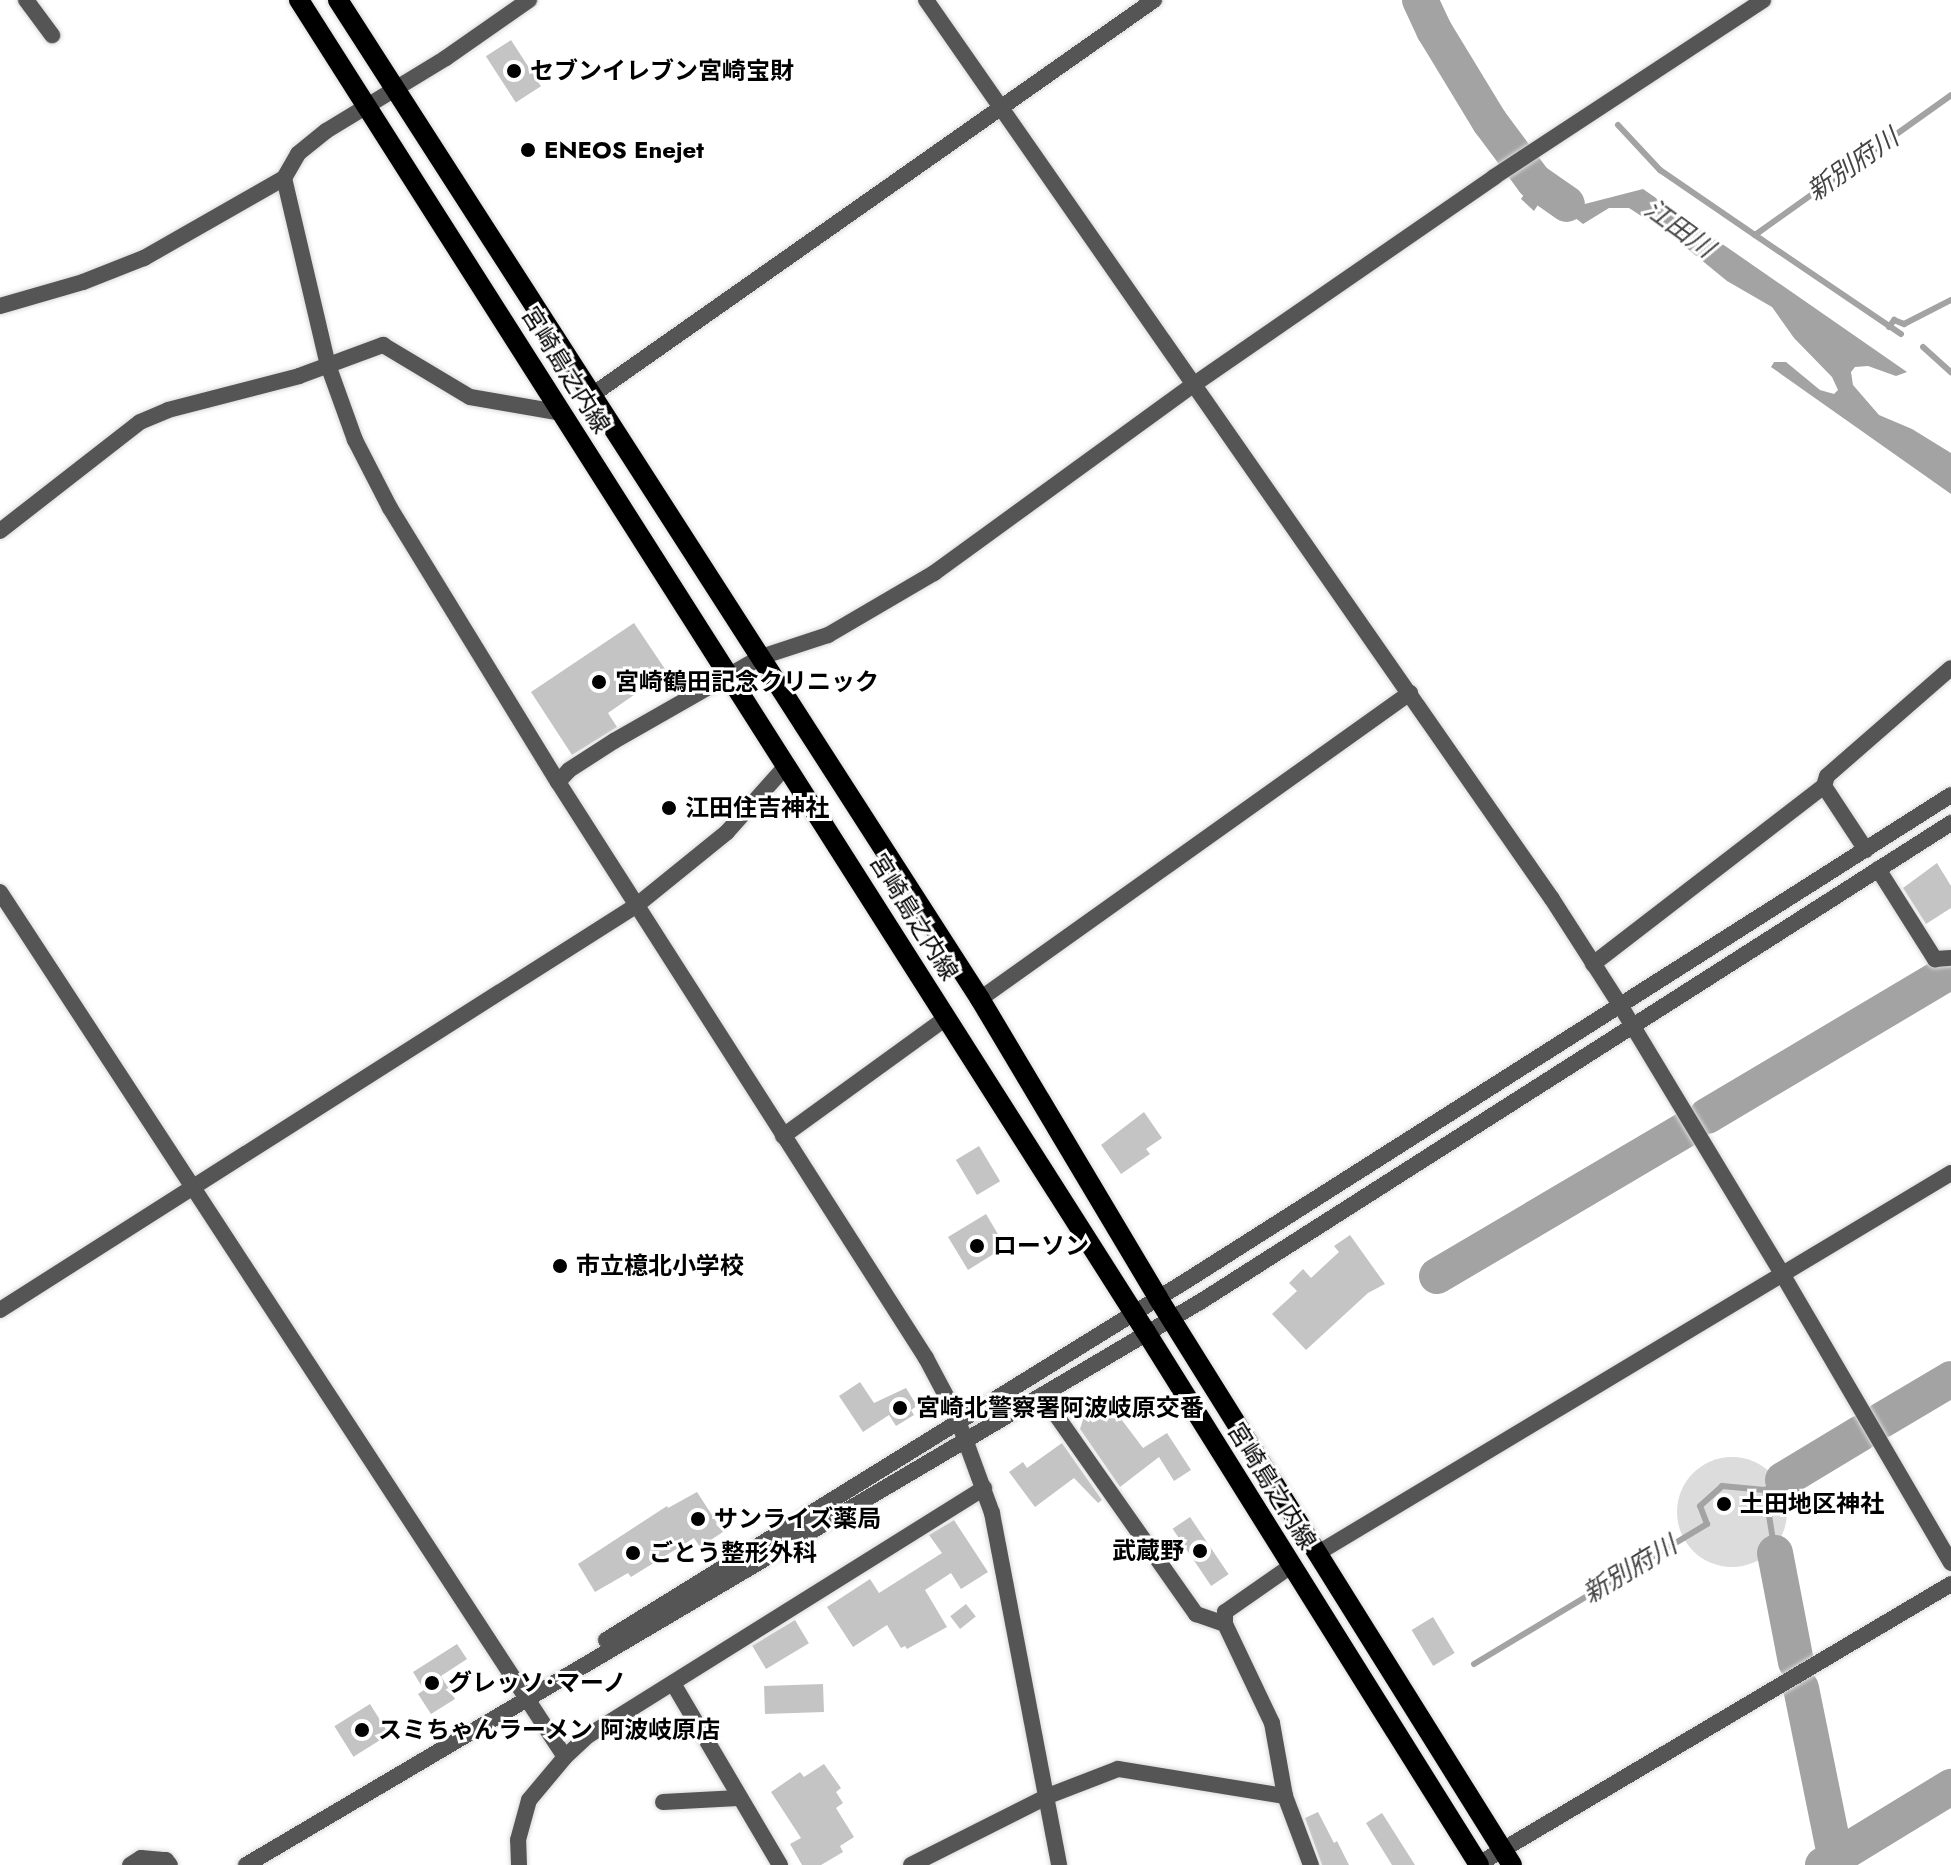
<!DOCTYPE html>
<html>
<head>
<meta charset="utf-8">
<style>
  body { margin:0 }
  #map { position:relative; width:1951px; height:1865px; overflow:hidden; background:#fff; font-family:Jost,"Noto Sans JP",sans-serif }
  div>[style] { position:absolute }
  [style*='--x'] { left:calc(var(--x)*1px); top:calc(var(--y)*1px); width:calc(var(--w)*1px); rotate:calc(var(--a)*1deg) }
  .green>* { inset:0; background:#dcdcdc }
  .round { border-radius:50% }
  .water>* { inset:0; background:#a3a3a3 }
  .stream>* { height:6px; margin:-3px; padding:0 3px; transform-origin:3px; border-radius:3px; background:#a3a3a3 }
  .river>* { height:36px; margin:-18px; padding:0 18px; transform-origin:18px; border-radius:18px; background:#a3a3a3 }
  .building>* { inset:0; background:#c4c4c4; transform-origin:0 0 }
  .roads { filter:drop-shadow(0 0 2px #dbdbdb) drop-shadow(0 0 2px #dbdbdb) }
  .minor>* { height:16px; margin:-8px; padding:0 8px; transform-origin:8px; border-radius:8px; background:#555 }
  .tertiary>* { height:16px; margin:-8px; padding:0 8px; transform-origin:8px; border-radius:8px; background:#555 }
  .primary>* { height:20px; margin:-10px; padding:0 10px; transform-origin:10px; border-radius:10px; background:#000 }
  .dots>* { width:22px; height:22px; translate:-50% -50%; box-sizing:border-box; border:4px solid #fff; border-radius:50% }
  span { translate:-50% -50%; white-space:nowrap; text-align:center; line-height:1.15; -webkit-text-stroke:6px #fff; paint-order:stroke }
  .poi-label { font-size:24px; color:#000; font-weight:700 }
  .left { translate:0 -50%; text-align:left }
  .right { translate:-100% -50%; text-align:right }
  .street-label { font-size:24px; color:#000 }
  .water-label { font-size:26px; color:#444; font-style:italic }
</style>
</head>
<body>
<div id="map">
  <div class="green">
    <i class="round" style="left:1677px;top:1457px;width:110px;height:110px"></i>
  </div>
  <div class="water">
    <i style="clip-path:polygon(1533px 171px,1546px 185px,1577px 206px,1643px 189px,1907px 372px,1896px 376px,1868px 366px,1855px 367px,1851px 372px,1853px 385px,1879px 415px,1912px 429px,1951px 453px,1951px 494px,1771px 367px,1774px 362px,1786px 362px,1820px 390px,1834px 394px,1838px 390px,1832px 377px,1794px 338px,1772px 307px,1727px 281px,1672px 236px,1629px 208px,1609px 208px,1583px 224px,1545px 194px,1534px 211px,1521px 199px,1530px 186px,1522px 178px)"></i>
  </div>
  <div class="stream">
    <i style="--x:1618;--y:125;--w:62;--a:47"></i>
    <i style="--x:1660;--y:170;--w:115;--a:34.4"></i>
    <i style="--x:1889;--y:327;--w:9;--a:-54"></i>
    <i style="--x:1894;--y:320;--w:11;--a:22"></i>
    <i style="--x:1904;--y:324;--w:53;--a:-27.1"></i>
    <i style="--x:1901;--y:334;--w:176;--a:-145.9"></i>
    <i style="--x:1755;--y:235;--w:241;--a:-35.5"></i>
    <i style="--x:1923;--y:347;--w:38;--a:42"></i>
    <i style="--x:1775;--y:1553;--w:64;--a:-99"></i>
    <i style="--x:1765;--y:1490;--w:21;--a:-29"></i>
    <i style="--x:1474;--y:1664;--w:272;--a:-31"></i>
    <i style="--x:1707;--y:1524;--w:19;--a:-111"></i>
    <i style="--x:1700;--y:1506;--w:30;--a:-42"></i>
    <i style="--x:1722;--y:1486;--w:43;--a:5.3"></i>
  </div>
  <div class="river">
    <i style="--x:1420;--y:0;--w:33;--a:65"></i>
    <i style="--x:1434;--y:30;--w:108;--a:58.7"></i>
    <i style="--x:1490;--y:122;--w:74;--a:53.3"></i>
    <i style="--x:1534;--y:181;--w:40;--a:34.9"></i>
    <i style="--x:1707;--y:1116;--w:284;--a:-30.7"></i>
    <i style="--x:1437;--y:1276;--w:288;--a:-30.5"></i>
    <i style="--x:1882;--y:1420;--w:80;--a:-30.7"></i>
    <i style="--x:1783;--y:1480;--w:91;--a:-31.1"></i>
    <i style="--x:1775;--y:1553;--w:111;--a:79.1"></i>
    <i style="--x:1801;--y:1688;--w:181;--a:78.5"></i>
    <i style="--x:1823;--y:1865;--w:150;--a:-31.4"></i>
  </div>
  <div class="building">
    <i style="left:511px;top:40px;width:55px;height:30px;rotate:57deg"></i>
    <i style="clip-path:polygon(634px 623px,667px 672px,608px 713px,617px 727px,572px 755px,531px 692px)"></i>
    <i style="clip-path:polygon(1937px 863px,1951px 886px,1951px 908px,1926px 924px,1903px 888px)"></i>
    <i style="clip-path:polygon(1144px 1112px,1162px 1138px,1146px 1149px,1150px 1154px,1121px 1174px,1101px 1145px)"></i>
    <i style="left:979px;top:1146px;width:41px;height:27px;rotate:59deg"></i>
    <i style="clip-path:polygon(986px 1214px,1002px 1241px,1000px 1250px,968px 1270px,948px 1237px)"></i>
    <i style="clip-path:polygon(1350px 1235px,1385px 1284px,1368px 1293px,1306px 1350px,1272px 1314px,1297px 1291px,1289px 1283px,1303px 1269px,1311px 1278px,1339px 1252px,1334px 1246px)"></i>
    <i style="clip-path:polygon(860px 1382px,874px 1403px,906px 1388px,917px 1406px,911px 1410px,914px 1415px,896px 1426px,889px 1415px,863px 1432px,839px 1396px)"></i>
    <i style="clip-path:polygon(1109px 1403px,1143px 1448px,1167px 1433px,1191px 1470px,1174px 1481px,1159px 1457px,1120px 1487px,1080px 1429px,1087px 1407px,1104px 1407px)"></i>
    <i style="clip-path:polygon(1062px 1443px,1102px 1500px,1098px 1503px,1074px 1478px,1035px 1507px,1009px 1472px,1023px 1462px,1027px 1468px)"></i>
    <i style="clip-path:polygon(697px 1492px,723px 1532px,700px 1547px,694px 1538px,631px 1577px,628px 1573px,595px 1592px,578px 1564px,667px 1506px,668px 1508px)"></i>
    <i style="left:1190px;top:1517px;width:69px;height:21px;rotate:56deg"></i>
    <i style="clip-path:polygon(954px 1520px,988px 1572px,961px 1589px,951px 1573px,925px 1590px,947px 1627px,907px 1649px,905px 1646px,901px 1648px,887px 1625px,853px 1647px,827px 1607px,870px 1579px,879px 1593px,942px 1553px,929px 1535px)"></i>
    <i style="left:966px;top:1604px;width:16px;height:20px;rotate:52deg"></i>
    <i style="left:1433px;top:1617px;width:42px;height:25px;rotate:59deg"></i>
    <i style="left:795px;top:1620px;width:27px;height:50px;rotate:59deg"></i>
    <i style="clip-path:polygon(457px 1644px,467px 1659px,441px 1676px,455px 1699px,431px 1714px,418px 1694px,424px 1690px,413px 1672px)"></i>
    <i style="left:823px;top:1684px;width:28px;height:59px;rotate:88deg"></i>
    <i style="left:370px;top:1704px;width:36px;height:42px;rotate:58deg"></i>
    <i style="clip-path:polygon(824px 1764px,841px 1788px,836px 1792px,843px 1803px,836px 1808px,854px 1837px,840px 1846px,843px 1852px,821px 1865px,802px 1865px,790px 1844px,801px 1838px,771px 1792px,800px 1772px,804px 1777px)"></i>
    <i style="clip-path:polygon(1318px 1812px,1334px 1843px,1337px 1841px,1349px 1865px,1322px 1865px,1305px 1818px)"></i>
    <i style="clip-path:polygon(1382px 1813px,1415px 1865px,1392px 1865px,1366px 1823px)"></i>
  </div>
  <div class="roads">
    <div class="minor">
      <i style="--x:26;--y:0;--w:44;--a:53.4"></i>
      <i style="--x:529;--y:0;--w:101;--a:145.1"></i>
      <i style="--x:446;--y:58;--w:140;--a:148.7"></i>
      <i style="--x:326;--y:131;--w:36;--a:141"></i>
      <i style="--x:298;--y:154;--w:28;--a:120"></i>
      <i style="--x:284;--y:178;--w:192;--a:76.8"></i>
      <i style="--x:328;--y:365;--w:80;--a:70.2"></i>
      <i style="--x:355;--y:440;--w:76;--a:62.8"></i>
      <i style="--x:390;--y:508;--w:321;--a:58.5"></i>
      <i style="--x:558;--y:782;--w:684;--a:57.43"></i>
      <i style="--x:926;--y:1358;--w:72;--a:62"></i>
      <i style="--x:926;--y:0;--w:1095;--a:55.15"></i>
      <i style="--x:1552;--y:899;--w:126;--a:57.3"></i>
      <i style="--x:1620;--y:1005;--w:312;--a:58.9"></i>
      <i style="--x:1781;--y:1272;--w:337;--a:59.7"></i>
      <i style="--x:0;--y:306;--w:86;--a:-16.1"></i>
      <i style="--x:83;--y:282;--w:66;--a:-21.5"></i>
      <i style="--x:144;--y:258;--w:161;--a:-29.7"></i>
      <i style="--x:592;--y:395;--w:687;--a:-35.1"></i>
      <i style="--x:0;--y:531;--w:177;--a:-37.9"></i>
      <i style="--x:140;--y:422;--w:30;--a:-23"></i>
      <i style="--x:168;--y:410;--w:135;--a:-14.5"></i>
      <i style="--x:299;--y:376;--w:90;--a:-20.3"></i>
      <i style="--x:383;--y:345;--w:101;--a:30.9"></i>
      <i style="--x:470;--y:397;--w:94;--a:9.8"></i>
      <i style="--x:558;--y:782;--w:16;--a:-47"></i>
      <i style="--x:569;--y:770;--w:54;--a:-32.8"></i>
      <i style="--x:614;--y:741;--w:169;--a:-29.7"></i>
      <i style="--x:761;--y:657;--w:71;--a:-18.2"></i>
      <i style="--x:828;--y:635;--w:123;--a:-30.3"></i>
      <i style="--x:934;--y:573;--w:320;--a:-36"></i>
      <i style="--x:1193;--y:385;--w:366;--a:-34.6"></i>
      <i style="--x:1494;--y:177;--w:322;--a:-33.3"></i>
      <i style="--x:1866;--y:850;--w:77;--a:-123.3"></i>
      <i style="--x:1824;--y:786;--w:10;--a:-73"></i>
      <i style="--x:1827;--y:776;--w:164;--a:-41.1"></i>
      <i style="--x:1878;--y:869;--w:107;--a:57.7"></i>
      <i style="--x:1935;--y:959;--w:16;--a:-4"></i>
      <i style="--x:0;--y:892;--w:1033;--a:56.85"></i>
      <i style="--x:1593;--y:964;--w:292;--a:-37.6"></i>
      <i style="--x:980;--y:999;--w:528;--a:-35.44"></i>
      <i style="--x:783;--y:1136;--w:201;--a:-35.9"></i>
      <i style="--x:0;--y:1310;--w:755;--a:-32.45"></i>
      <i style="--x:637;--y:905;--w:116;--a:-39"></i>
      <i style="--x:727;--y:832;--w:90;--a:-48.2"></i>
      <i style="--x:1042;--y:1395;--w:268;--a:54.9"></i>
      <i style="--x:1196;--y:1614;--w:31;--a:19"></i>
      <i style="--x:1318;--y:1553;--w:738;--a:-30.98"></i>
      <i style="--x:674;--y:1685;--w:209;--a:59.5"></i>
      <i style="--x:1285;--y:1796;--w:74;--a:-100.1"></i>
      <i style="--x:1272;--y:1723;--w:110;--a:-115.4"></i>
      <i style="--x:1225;--y:1624;--w:12;--a:-90"></i>
      <i style="--x:1225;--y:1612;--w:80;--a:-34.9"></i>
      <i style="--x:663;--y:1802;--w:75;--a:-3.1"></i>
      <i style="--x:130;--y:1865;--w:13;--a:-32"></i>
      <i style="--x:141;--y:1858;--w:25;--a:5"></i>
      <i style="--x:166;--y:1860;--w:6;--a:51"></i>
      <i style="--x:519;--y:1865;--w:25;--a:-92"></i>
      <i style="--x:518;--y:1840;--w:41;--a:-74.6"></i>
      <i style="--x:529;--y:1800;--w:56;--a:-50.1"></i>
      <i style="--x:565;--y:1757;--w:33;--a:-43"></i>
      <i style="--x:589;--y:1735;--w:466;--a:-32"></i>
      <i style="--x:911;--y:1865;--w:153;--a:-26.7"></i>
      <i style="--x:1048;--y:1796;--w:75;--a:-21.1"></i>
      <i style="--x:1118;--y:1769;--w:169;--a:9.2"></i>
      <i style="--x:1285;--y:1796;--w:74;--a:69.4"></i>
      <i style="--x:1477;--y:1865;--w:551;--a:-30.66"></i>
    </div>
    <div class="tertiary">
      <i style="--x:962;--y:1431;--w:87;--a:69.9"></i>
      <i style="--x:992;--y:1513;--w:358;--a:79.2"></i>
      <i style="--x:606;--y:1640;--w:682;--a:-31.76"></i>
      <i style="--x:1186;--y:1281;--w:906;--a:-32.43"></i>
      <i style="--x:246;--y:1865;--w:1108;--a:-30.55"></i>
      <i style="--x:1200;--y:1302;--w:891;--a:-32.53"></i>
    </div>
    <div class="primary">
      <i style="--x:299;--y:0;--w:1578;--a:57.55"></i>
      <i style="--x:1146;--y:1332;--w:628;--a:58"></i>
      <i style="--x:338;--y:0;--w:1188;--a:57.27"></i>
      <i style="--x:980;--y:999;--w:348;--a:59.2"></i>
      <i style="--x:1158;--y:1298;--w:668;--a:58.02"></i>
    </div>
  </div>
  <div class="dots">
    <i style="left:514px;top:71px;background:#000"></i>
    <i style="left:528px;top:150px;background:#000"></i>
    <i style="left:599px;top:682px;background:#000"></i>
    <i style="left:669px;top:808px;background:#000"></i>
    <i style="left:977px;top:1246px;background:#000"></i>
    <i style="left:560px;top:1266px;background:#000"></i>
    <i style="left:900px;top:1408px;background:#000"></i>
    <i style="left:1724px;top:1504px;background:#000"></i>
    <i style="left:698px;top:1519px;background:#000"></i>
    <i style="left:1200px;top:1551px;background:#000"></i>
    <i style="left:633px;top:1553px;background:#000"></i>
    <i style="left:432px;top:1683px;background:#000"></i>
    <i style="left:362px;top:1730px;background:#000"></i>
  </div>
  <div class="poi-label">
    <span class="left" style="left:530px;top:71px">セブンイレブン宮崎宝財</span>
    <span class="left" style="left:544px;top:150px">ENEOS Enejet</span>
    <span class="left" style="left:615px;top:682px">宮崎鶴田記念クリニック</span>
    <span class="left" style="left:685px;top:808px">江田住吉神社</span>
    <span class="left" style="left:993px;top:1246px">ローソン</span>
    <span class="left" style="left:576px;top:1266px">市立檍北小学校</span>
    <span class="left" style="left:916px;top:1408px">宮崎北警察署阿波岐原交番</span>
    <span class="left" style="left:1740px;top:1504px">土田地区神社</span>
    <span class="left" style="left:714px;top:1519px">サンライズ薬局</span>
    <span class="right" style="left:1184px;top:1551px">武蔵野</span>
    <span class="left" style="left:649px;top:1553px">ごとう整形外科</span>
    <span class="left" style="left:448px;top:1683px">グレッソ･マーノ</span>
    <span class="left" style="left:378px;top:1730px">スミちゃんラーメン 阿波岐原店</span>
  </div>
  <div class="street-label">
    <span style="left:566px;top:370px;rotate:58deg">宮崎島之内線</span>
    <span style="left:914px;top:917px;rotate:58deg">宮崎島之内線</span>
    <span style="left:1272px;top:1486px;rotate:58deg">宮崎島之内線</span>
  </div>
  <div class="water-label">
    <span style="left:1853px;top:165px;rotate:-35deg">新別府川</span>
    <span style="left:1679px;top:229px;rotate:36deg">江田川</span>
    <span style="left:1630px;top:1570px;rotate:-31deg">新別府川</span>
  </div>
</div>
</body>
</html>
